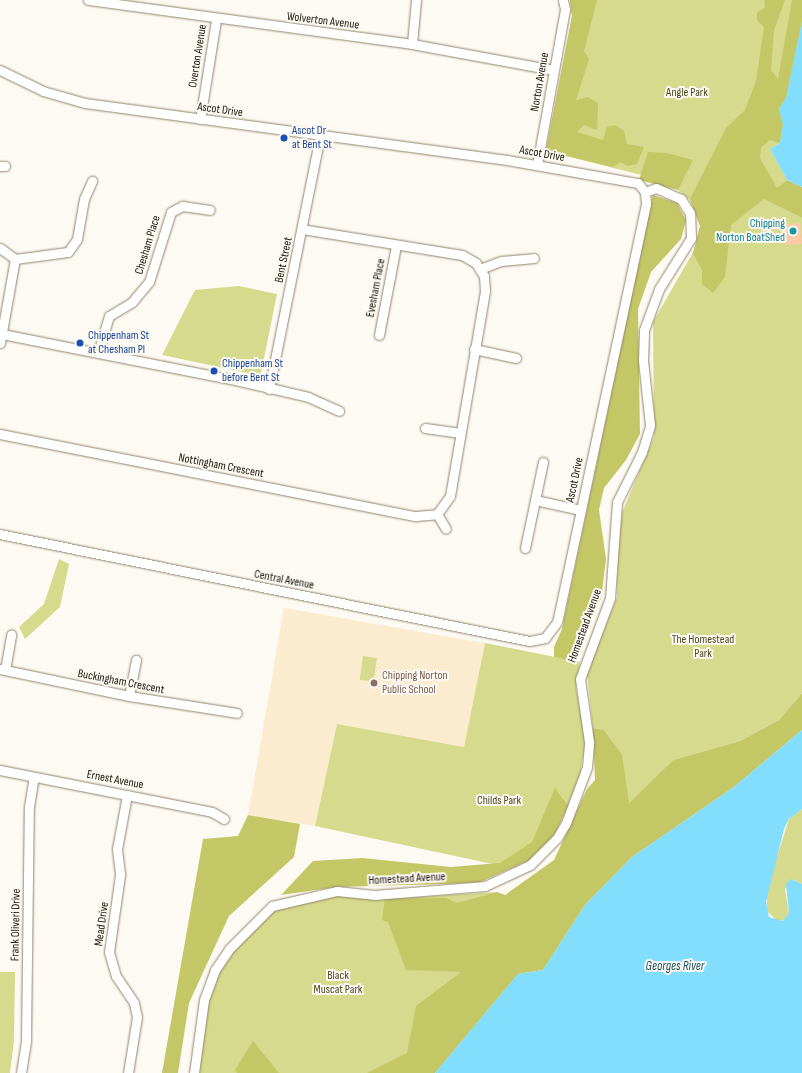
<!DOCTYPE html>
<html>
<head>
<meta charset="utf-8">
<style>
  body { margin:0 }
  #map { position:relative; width:802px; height:1073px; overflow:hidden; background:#fdfaf4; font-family:"Sofia Sans Condensed",sans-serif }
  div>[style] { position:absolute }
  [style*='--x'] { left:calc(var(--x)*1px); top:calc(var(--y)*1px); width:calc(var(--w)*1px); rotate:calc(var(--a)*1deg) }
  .built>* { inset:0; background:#fceccf }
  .green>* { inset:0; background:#d6da8c; transform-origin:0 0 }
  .forest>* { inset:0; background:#c3c765 }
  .water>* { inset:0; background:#82defc }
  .building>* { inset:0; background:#fccba8; transform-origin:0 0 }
  .roads { filter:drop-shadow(0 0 1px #928369) drop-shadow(0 0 1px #928369) }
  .minor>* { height:9px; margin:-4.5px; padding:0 4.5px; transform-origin:4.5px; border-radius:4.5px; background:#fff }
  .dots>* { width:11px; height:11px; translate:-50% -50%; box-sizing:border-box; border:2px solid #fdfaf4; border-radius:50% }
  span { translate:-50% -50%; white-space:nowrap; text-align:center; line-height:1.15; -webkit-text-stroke:4px #fdfaf4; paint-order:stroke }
  .street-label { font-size:12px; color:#1b150b }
  .park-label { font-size:12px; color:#494a21 }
  .transit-label { font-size:12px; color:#164399 }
  .left { translate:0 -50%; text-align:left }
  .culture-label { font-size:12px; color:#0d838f }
  .right { translate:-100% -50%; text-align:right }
  .education-label { font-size:12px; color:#785e54 }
  .water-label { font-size:13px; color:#1c5161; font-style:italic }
</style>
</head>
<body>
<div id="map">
  <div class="built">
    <i style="clip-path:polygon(284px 608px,485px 643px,465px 747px,337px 724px,315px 826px,248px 815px)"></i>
  </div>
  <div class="green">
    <i style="clip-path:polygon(570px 0,802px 0,802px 21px,780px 143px,770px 149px,787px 180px,765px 199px,802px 218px,802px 693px,779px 720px,740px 741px,673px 760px,628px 804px,622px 754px,604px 730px,593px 728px,587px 673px,617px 597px,618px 522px,654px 437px,653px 322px,696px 247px,700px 226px,690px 200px,678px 190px,641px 175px,546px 151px,572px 16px)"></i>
    <i style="clip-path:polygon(239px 286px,277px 294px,261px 373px,252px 374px,162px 355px,195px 290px)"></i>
    <i style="clip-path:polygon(59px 559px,69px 564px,60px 607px,25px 639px,19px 627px,44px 604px)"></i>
    <i style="clip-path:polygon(485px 643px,580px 662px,576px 689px,586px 738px,580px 775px,568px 806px,511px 868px,315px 826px,337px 724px,464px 747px)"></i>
    <i style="left:363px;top:656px;width:14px;height:24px;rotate:8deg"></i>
    <i style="clip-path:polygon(802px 809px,802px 884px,794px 880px,785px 889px,789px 913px,786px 920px,777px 921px,767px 911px,767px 888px,789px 819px)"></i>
    <i style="clip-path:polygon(337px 891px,385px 899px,497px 892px,518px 974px,435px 1073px,194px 1073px,215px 970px,272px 906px)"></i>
    <i style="clip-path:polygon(0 972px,15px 972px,14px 1040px,10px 1073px,0 1073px)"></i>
  </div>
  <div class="forest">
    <i style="clip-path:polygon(570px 0,597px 0,584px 51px,589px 59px,576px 100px,588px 97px,598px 103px,597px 130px,584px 125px,577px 132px,603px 140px,607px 127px,615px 125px,624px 131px,627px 144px,644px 147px,637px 164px,627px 166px,621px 162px,613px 167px,546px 151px,572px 16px)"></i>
    <i style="clip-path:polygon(764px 0,785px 0,774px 30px,771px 70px,778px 79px,792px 0,802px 0,802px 21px,786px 98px,779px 109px,783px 125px,780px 143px,770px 140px,761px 148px,760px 158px,777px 188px,787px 180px,802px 187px,802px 218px,764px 199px,731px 225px,725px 277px,713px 293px,702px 284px,702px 270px,693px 253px,700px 226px,690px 199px,726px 128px,745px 110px,756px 81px,764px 27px,757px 20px,757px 13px,765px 7px)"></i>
    <i style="clip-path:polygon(648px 152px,667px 153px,693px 160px,678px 190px,639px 180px)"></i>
    <i style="clip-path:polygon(653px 195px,677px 203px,686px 220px,681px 239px,651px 272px,638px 309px,640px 434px,626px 460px,604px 488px,599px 510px,606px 559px,601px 599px,587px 619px,572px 661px,554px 657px,554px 647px,562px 629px)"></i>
    <i style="clip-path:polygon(802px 693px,802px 730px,734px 787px,632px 857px,585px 905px,543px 970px,518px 974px,435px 1073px,367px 1073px,407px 1053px,416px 1006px,461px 972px,406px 970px,388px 922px,382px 920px,385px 899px,446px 898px,457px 903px,497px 892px,505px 895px,554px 860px,587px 789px,595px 780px,593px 728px,604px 730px,622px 754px,629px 803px,673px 760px,740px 741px,779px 720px)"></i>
    <i style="clip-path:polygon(555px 788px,568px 806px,554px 836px,530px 860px,478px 883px,336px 887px,281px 895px,313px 861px,362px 858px,451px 867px,500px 863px,532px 842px)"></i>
    <i style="clip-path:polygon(248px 815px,300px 824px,294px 857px,229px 916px,189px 1003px,178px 1073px,162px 1073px,203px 839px,238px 836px)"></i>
    <i style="clip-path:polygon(253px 1041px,279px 1073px,237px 1073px,235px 1070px)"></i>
  </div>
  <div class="water">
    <i style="clip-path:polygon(802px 21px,802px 187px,787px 180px,770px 149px,780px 143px,783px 125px,779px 109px,786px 98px)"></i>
    <i style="clip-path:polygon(802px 730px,802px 809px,789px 819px,784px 829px,766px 902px,769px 917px,783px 921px,789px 913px,786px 884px,791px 879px,802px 884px,802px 1073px,435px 1073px,518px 974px,543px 970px,585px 905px,632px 857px,734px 787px)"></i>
  </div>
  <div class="building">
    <i style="left:800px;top:223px;width:21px;height:16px;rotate:85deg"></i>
  </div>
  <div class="roads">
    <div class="minor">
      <i style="--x:88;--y:0;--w:327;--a:7.7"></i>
      <i style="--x:412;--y:44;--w:144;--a:10.4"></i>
      <i style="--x:412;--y:44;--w:44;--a:-84.8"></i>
      <i style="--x:0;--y:70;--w:48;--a:26"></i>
      <i style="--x:43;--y:91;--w:44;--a:15.9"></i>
      <i style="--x:85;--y:103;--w:426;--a:7.7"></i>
      <i style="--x:507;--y:160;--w:133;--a:10"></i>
      <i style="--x:638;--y:183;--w:11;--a:52"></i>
      <i style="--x:645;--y:192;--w:12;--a:85"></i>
      <i style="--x:646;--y:204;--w:427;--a:102"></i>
      <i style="--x:557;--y:622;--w:20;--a:127"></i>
      <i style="--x:545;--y:638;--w:16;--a:169"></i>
      <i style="--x:529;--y:641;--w:540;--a:-168.57"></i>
      <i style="--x:200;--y:119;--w:100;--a:-80.8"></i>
      <i style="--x:537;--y:165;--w:158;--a:-79.8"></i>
      <i style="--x:565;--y:9;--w:9;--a:-103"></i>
      <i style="--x:0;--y:166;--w:5;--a:0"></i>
      <i style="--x:0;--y:248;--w:19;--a:36"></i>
      <i style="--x:15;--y:259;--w:53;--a:-7.5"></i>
      <i style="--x:68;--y:252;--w:16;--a:-55"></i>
      <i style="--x:77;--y:239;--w:41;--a:-80.1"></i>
      <i style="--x:84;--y:199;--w:20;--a:-66"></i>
      <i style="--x:480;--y:269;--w:22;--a:-21"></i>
      <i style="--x:501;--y:261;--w:33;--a:-5"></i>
      <i style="--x:2;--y:334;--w:243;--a:11.2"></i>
      <i style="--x:240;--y:381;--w:70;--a:13.2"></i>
      <i style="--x:308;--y:397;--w:34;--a:24"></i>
      <i style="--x:379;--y:335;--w:91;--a:-79.2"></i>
      <i style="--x:0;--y:343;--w:85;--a:-79.9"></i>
      <i style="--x:474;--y:349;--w:43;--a:12.1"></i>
      <i style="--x:98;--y:352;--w:38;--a:-73"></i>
      <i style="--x:109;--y:316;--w:27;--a:-31"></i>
      <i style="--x:132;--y:302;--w:26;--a:-50"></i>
      <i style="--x:149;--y:282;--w:73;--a:-72.6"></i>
      <i style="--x:171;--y:212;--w:13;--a:-29"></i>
      <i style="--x:182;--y:206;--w:28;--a:8"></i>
      <i style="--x:269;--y:389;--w:258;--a:-78.6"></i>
      <i style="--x:425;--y:428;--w:34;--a:8"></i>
      <i style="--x:0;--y:434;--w:424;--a:11.2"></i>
      <i style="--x:416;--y:516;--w:21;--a:-5"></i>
      <i style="--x:437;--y:514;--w:22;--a:-54"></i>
      <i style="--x:450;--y:496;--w:208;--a:-80.3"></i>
      <i style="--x:485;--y:291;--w:15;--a:-94"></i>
      <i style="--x:484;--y:276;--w:15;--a:-122"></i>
      <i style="--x:476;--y:263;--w:16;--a:-150"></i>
      <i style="--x:462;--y:255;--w:162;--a:-170.8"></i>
      <i style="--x:535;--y:500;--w:47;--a:12.3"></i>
      <i style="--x:437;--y:514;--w:17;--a:59"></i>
      <i style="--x:525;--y:548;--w:88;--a:-78.2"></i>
      <i style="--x:0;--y:669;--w:132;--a:11.8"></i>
      <i style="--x:129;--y:696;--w:109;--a:8.9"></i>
      <i style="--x:5;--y:670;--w:36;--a:-80"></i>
      <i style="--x:129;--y:696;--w:37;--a:-79"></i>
      <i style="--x:0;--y:770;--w:216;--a:11.2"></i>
      <i style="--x:212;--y:812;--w:14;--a:30"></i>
      <i style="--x:127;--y:795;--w:55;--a:100.5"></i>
      <i style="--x:117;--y:849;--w:26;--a:83"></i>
      <i style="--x:120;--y:875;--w:78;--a:98.1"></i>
      <i style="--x:109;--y:952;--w:25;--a:74"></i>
      <i style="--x:116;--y:976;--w:32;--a:56"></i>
      <i style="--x:134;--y:1003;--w:14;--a:78"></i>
      <i style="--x:137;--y:1017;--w:57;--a:99.1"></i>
      <i style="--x:21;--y:1073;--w:33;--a:-81"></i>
      <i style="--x:26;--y:1040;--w:233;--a:-89.3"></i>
      <i style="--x:29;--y:807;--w:30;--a:-81"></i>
      <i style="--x:194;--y:1073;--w:74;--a:-82.2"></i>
      <i style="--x:204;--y:1000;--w:32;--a:-70"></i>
      <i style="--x:215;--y:970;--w:25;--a:-56"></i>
      <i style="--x:229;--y:949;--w:61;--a:-45"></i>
      <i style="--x:272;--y:906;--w:67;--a:-13"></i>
      <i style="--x:337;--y:891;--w:37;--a:6"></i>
      <i style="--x:374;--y:895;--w:111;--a:-4.6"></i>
      <i style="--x:485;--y:886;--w:50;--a:-25"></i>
      <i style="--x:530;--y:865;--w:38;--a:-45"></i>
      <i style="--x:557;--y:838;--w:17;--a:-59"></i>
      <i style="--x:566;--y:823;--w:60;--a:-69.4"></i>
      <i style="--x:587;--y:767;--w:25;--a:-85"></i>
      <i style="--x:589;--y:742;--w:64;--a:-98.1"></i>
      <i style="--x:580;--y:679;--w:86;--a:-69.7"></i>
      <i style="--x:610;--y:598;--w:96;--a:-85.8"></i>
      <i style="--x:617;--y:502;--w:56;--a:-63.4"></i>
      <i style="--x:642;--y:452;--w:28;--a:-73"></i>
      <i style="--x:650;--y:425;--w:64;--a:-96.2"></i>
      <i style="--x:643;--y:361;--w:31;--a:-88"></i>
      <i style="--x:644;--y:330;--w:44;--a:-69.9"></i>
      <i style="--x:659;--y:289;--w:60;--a:-57.9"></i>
      <i style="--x:691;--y:238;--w:25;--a:-92"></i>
      <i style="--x:690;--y:213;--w:17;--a:-123"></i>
      <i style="--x:681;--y:199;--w:27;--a:-156"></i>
      <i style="--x:656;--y:188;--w:12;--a:160"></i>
    </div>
  </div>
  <div class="dots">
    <i style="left:284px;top:138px;background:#1a4fb4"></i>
    <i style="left:793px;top:231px;background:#0f9aa8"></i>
    <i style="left:80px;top:343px;background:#1a4fb4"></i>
    <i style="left:214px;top:371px;background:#1a4fb4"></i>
    <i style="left:374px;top:683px;background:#8d6e63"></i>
  </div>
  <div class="street-label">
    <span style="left:323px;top:21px;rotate:7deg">Wolverton Avenue</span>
    <span style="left:198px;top:56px;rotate:-81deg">Overton Avenue</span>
    <span style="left:540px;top:82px;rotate:-80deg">Norton Avenue</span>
    <span style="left:220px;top:110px;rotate:8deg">Ascot Drive</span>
    <span style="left:542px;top:154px;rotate:10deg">Ascot Drive</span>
    <span style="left:148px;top:245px;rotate:-73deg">Chesham Place</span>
    <span style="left:284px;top:260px;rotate:-78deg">Bent Street</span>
    <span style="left:376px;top:288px;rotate:-79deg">Evesham Place</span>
    <span style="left:221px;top:466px;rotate:11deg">Nottingham Crescent</span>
    <span style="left:575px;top:480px;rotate:-78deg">Ascot Drive</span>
    <span style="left:284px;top:580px;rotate:11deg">Central Avenue</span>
    <span style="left:585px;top:626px;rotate:-70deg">Homestead Avenue</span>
    <span style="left:121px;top:682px;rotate:11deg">Buckingham Crescent</span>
    <span style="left:115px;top:780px;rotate:11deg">Ernest Avenue</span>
    <span style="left:407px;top:879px;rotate:-3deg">Homestead Avenue</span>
    <span style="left:102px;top:924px;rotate:-82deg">Mead Drive</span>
    <span style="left:16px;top:925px;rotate:-89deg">Frank Oliveri Drive</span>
  </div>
  <div class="park-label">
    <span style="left:687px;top:93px">Angle Park</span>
    <span style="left:703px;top:647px">The Homestead<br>Park</span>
    <span style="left:499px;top:801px">Childs Park</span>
    <span style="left:338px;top:983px">Black<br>Muscat Park</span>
  </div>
  <div class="transit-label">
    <span class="left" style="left:292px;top:138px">Ascot Dr<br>at Bent St</span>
    <span class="left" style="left:88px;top:343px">Chippenham St<br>at Chesham Pl</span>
    <span class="left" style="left:222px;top:371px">Chippenham St<br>before Bent St</span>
  </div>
  <div class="culture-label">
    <span class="right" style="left:785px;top:231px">Chipping<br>Norton BoatShed</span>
  </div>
  <div class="education-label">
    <span class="left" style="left:382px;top:683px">Chipping Norton<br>Public School</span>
  </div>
  <div class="water-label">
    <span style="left:675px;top:966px">Georges River</span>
  </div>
</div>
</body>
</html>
